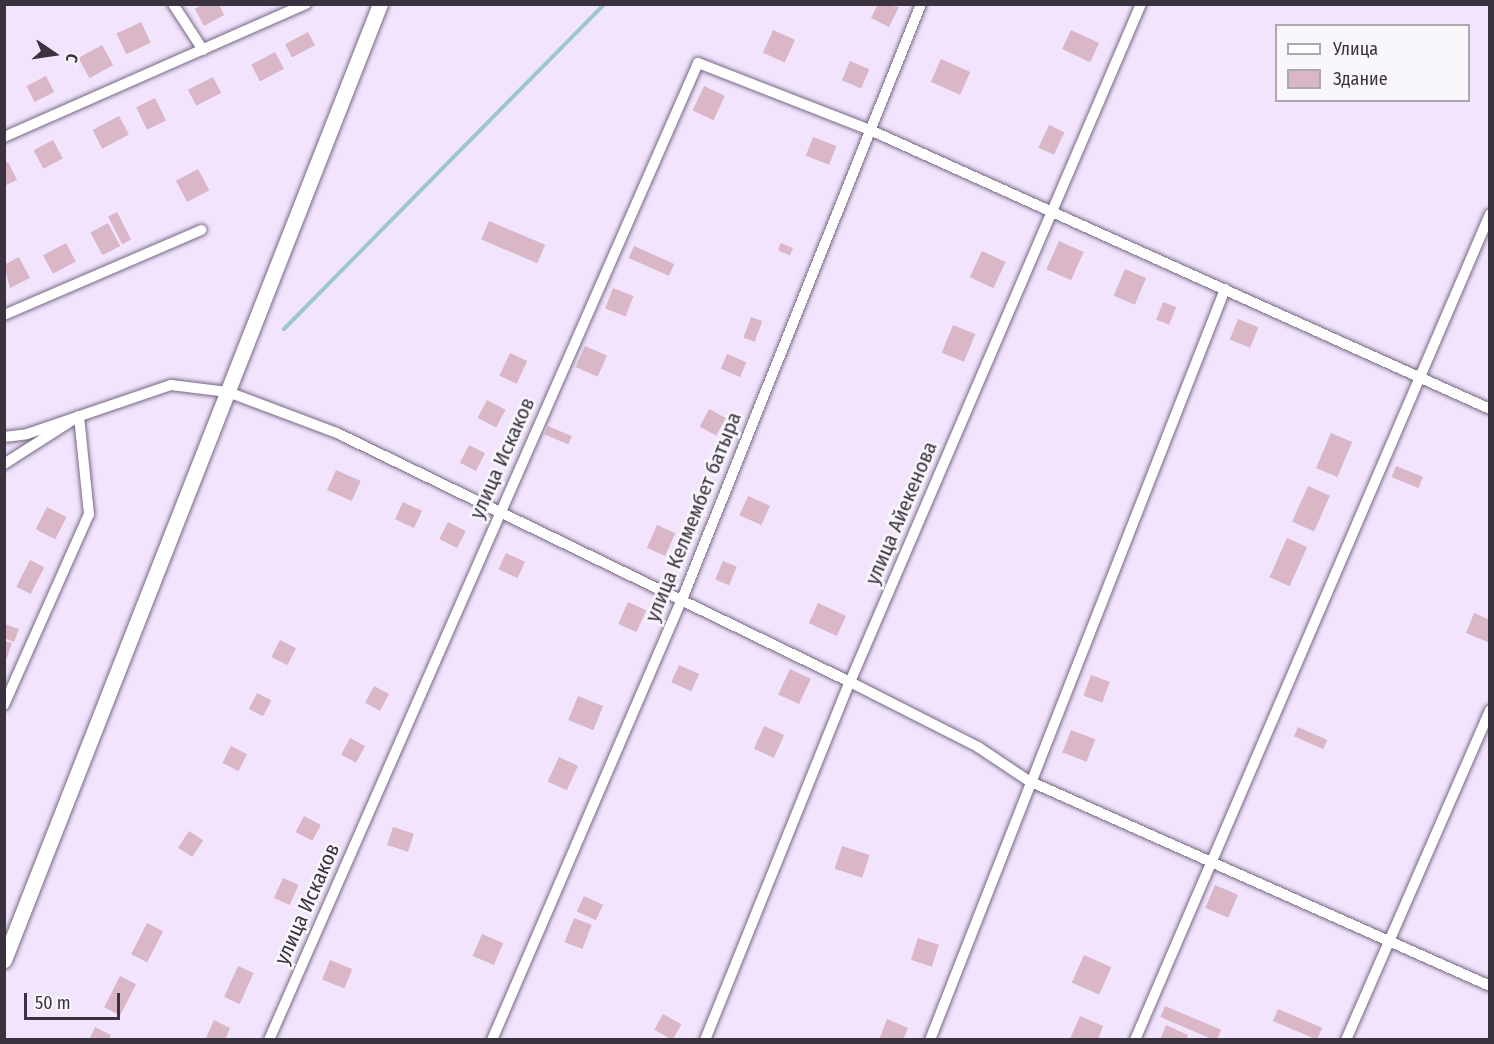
<!DOCTYPE html>
<html>
<head>
<meta charset="utf-8">
<style>
  body { margin:0 }
  #map { position:relative; width:1494px; height:1044px; overflow:hidden; background:#f1e4fc; font-family:"Fira Sans Condensed",sans-serif }
  div>[style] { position:absolute }
  [style*='--x'] { left:calc(var(--x)*1px); top:calc(var(--y)*1px); width:calc(var(--w)*1px); rotate:calc(var(--a)*1deg) }
  .stream>* { height:4px; margin:-2px; padding:0 2px; transform-origin:2px; border-radius:2px; background:#9ec7cb }
  .building>* { inset:0; background:#d9b7c7; transform-origin:0 0 }
  .roads { filter:drop-shadow(0 0 2px #776883) drop-shadow(0 0 2px #776883) }
  .minor>* { height:10px; margin:-5px; padding:0 5px; transform-origin:5px; border-radius:5px; background:#fff }
  .secondary>* { height:15px; margin:-7.5px; padding:0 7.5px; transform-origin:7.5px; border-radius:7.5px; background:#fff }
  span { translate:-50% -50%; white-space:nowrap; text-align:center; line-height:1.15; -webkit-text-stroke:5px #f9f6fc; paint-order:stroke }
  .street-label { font-size:21px; color:#3a333f }
  .frame { position:absolute; inset:0; border:6px solid #3a333f; pointer-events:none }
  .legend { position:absolute; left:1275px; top:24px; width:195px; height:78px; box-sizing:border-box; background:#f9f6fc; border:2px solid #ada8b0; margin:0; padding:8px 10px; list-style:none; font-size:18px; color:#3a333f }
  .legend li { display:flex; align-items:center; gap:12px; height:30px }
  .legend b { width:30px; border:2px solid #ada8b0 }
  .north { position:absolute; left:24px; top:24px; width:60px; height:60px; -webkit-text-stroke:4px #f9f6fc; paint-order:stroke; rotate:103deg; font-size:16px; font-weight:700; line-height:24px; text-align:center; color:#3a333f }
  .north::after { content:''; display:block; margin:auto; width:21px; height:27px; background:#3a333f; clip-path:polygon(50% 0,100% 100%,50% 72%,0 100%) }
  .scale { position:absolute; left:24px; top:993px; width:96px; height:27px; box-sizing:border-box; border:3px solid #3a333f; border-top:0; padding-left:8px; font-size:18px; line-height:21px; white-space:nowrap; color:#3a333f; -webkit-text-stroke:4px #f9f6fc; paint-order:stroke }
</style>
</head>
<body>
<div id="map">
  <div class="stream">
    <i style="--x:284;--y:329;--w:456;--a:-45.4"></i>
  </div>
  <div class="building">
    <i style="clip-path:polygon(203px 4px,219px 4px,224px 15px,204px 26px,195px 9px)"></i>
    <i style="clip-path:polygon(878px 4px,899px 7px,889px 27px,871px 18px)"></i>
    <i style="left:141px;top:22px;width:23px;height:27px;rotate:65deg"></i>
    <i style="left:773px;top:30px;width:24px;height:25px;rotate:24deg"></i>
    <i style="left:1071px;top:30px;width:31px;height:21px;rotate:25deg"></i>
    <i style="left:308px;top:32px;width:15px;height:26px;rotate:62deg"></i>
    <i style="left:102px;top:45px;width:23px;height:27px;rotate:61deg"></i>
    <i style="left:275px;top:52px;width:19px;height:27px;rotate:62deg"></i>
    <i style="left:941px;top:59px;width:32px;height:25px;rotate:24deg"></i>
    <i style="left:850px;top:61px;width:21px;height:21px;rotate:23deg"></i>
    <i style="left:46px;top:76px;width:18px;height:22px;rotate:63deg"></i>
    <i style="left:213px;top:77px;width:18px;height:28px;rotate:63deg"></i>
    <i style="left:704px;top:86px;width:23px;height:27px;rotate:25deg"></i>
    <i style="left:155px;top:98px;width:25px;height:21px;rotate:64deg"></i>
    <i style="left:119px;top:116px;width:21px;height:30px;rotate:62deg"></i>
    <i style="left:1049px;top:125px;width:17px;height:25px;rotate:25deg"></i>
    <i style="left:813px;top:137px;width:25px;height:20px;rotate:21deg"></i>
    <i style="left:53px;top:140px;width:21px;height:22px;rotate:62deg"></i>
    <i style="clip-path:polygon(8px 162px,17px 180px,4px 186px,4px 163px)"></i>
    <i style="left:198px;top:169px;width:24px;height:25px;rotate:62deg"></i>
    <i style="left:117px;top:212px;width:31px;height:10px;rotate:63deg"></i>
    <i style="left:489px;top:221px;width:61px;height:20px;rotate:23deg"></i>
    <i style="left:108px;top:223px;width:26px;height:20px;rotate:62deg"></i>
    <i style="left:1059px;top:241px;width:27px;height:31px;rotate:24deg"></i>
    <i style="left:66px;top:243px;width:21px;height:26px;rotate:62deg"></i>
    <i style="left:781px;top:243px;width:13px;height:8px;rotate:23deg"></i>
    <i style="left:634px;top:246px;width:44px;height:13px;rotate:24deg"></i>
    <i style="left:982px;top:251px;width:26px;height:29px;rotate:25deg"></i>
    <i style="clip-path:polygon(19px 257px,30px 278px,10px 288px,4px 265px)"></i>
    <i style="left:1125px;top:269px;width:23px;height:29px;rotate:23deg"></i>
    <i style="left:613px;top:288px;width:22px;height:22px;rotate:21deg"></i>
    <i style="left:1163px;top:302px;width:14px;height:19px;rotate:21deg"></i>
    <i style="left:751px;top:317px;width:12px;height:22px;rotate:20deg"></i>
    <i style="left:1238px;top:319px;width:22px;height:22px;rotate:22deg"></i>
    <i style="left:953px;top:325px;width:24px;height:30px;rotate:22deg"></i>
    <i style="left:585px;top:346px;width:24px;height:23px;rotate:24deg"></i>
    <i style="left:510px;top:353px;width:19px;height:25px;rotate:25deg"></i>
    <i style="left:727px;top:354px;width:21px;height:16px;rotate:23deg"></i>
    <i style="left:487px;top:400px;width:21px;height:20px;rotate:28deg"></i>
    <i style="left:709px;top:409px;width:19px;height:20px;rotate:28deg"></i>
    <i style="left:548px;top:426px;width:26px;height:9px;rotate:23deg"></i>
    <i style="left:1331px;top:433px;width:23px;height:38px;rotate:23deg"></i>
    <i style="left:469px;top:445px;width:18px;height:20px;rotate:27deg"></i>
    <i style="left:1396px;top:466px;width:29px;height:12px;rotate:22deg"></i>
    <i style="left:336px;top:470px;width:27px;height:22px;rotate:24deg"></i>
    <i style="left:1308px;top:486px;width:24px;height:39px;rotate:24deg"></i>
    <i style="left:748px;top:496px;width:24px;height:21px;rotate:24deg"></i>
    <i style="left:403px;top:502px;width:21px;height:19px;rotate:25deg"></i>
    <i style="left:47px;top:507px;width:22px;height:25px;rotate:27deg"></i>
    <i style="left:448px;top:522px;width:20px;height:19px;rotate:27deg"></i>
    <i style="left:657px;top:525px;width:20px;height:25px;rotate:24deg"></i>
    <i style="left:1287px;top:538px;width:22px;height:43px;rotate:24deg"></i>
    <i style="left:506px;top:553px;width:21px;height:18px;rotate:25deg"></i>
    <i style="left:30px;top:560px;width:16px;height:30px;rotate:27deg"></i>
    <i style="left:723px;top:561px;width:15px;height:20px;rotate:23deg"></i>
    <i style="left:628px;top:602px;width:20px;height:24px;rotate:24deg"></i>
    <i style="left:818px;top:603px;width:31px;height:22px;rotate:25deg"></i>
    <i style="clip-path:polygon(1474px 613px,1490px 620px,1490px 643px,1466px 633px)"></i>
    <i style="clip-path:polygon(4px 624px,19px 629px,14px 642px,4px 638px)"></i>
    <i style="left:280px;top:640px;width:18px;height:19px;rotate:27deg"></i>
    <i style="clip-path:polygon(4px 641px,12px 643px,5px 663px,4px 663px)"></i>
    <i style="left:679px;top:665px;width:22px;height:19px;rotate:24deg"></i>
    <i style="left:790px;top:669px;width:23px;height:28px;rotate:25deg"></i>
    <i style="left:1091px;top:675px;width:20px;height:22px;rotate:20deg"></i>
    <i style="left:374px;top:686px;width:17px;height:19px;rotate:28deg"></i>
    <i style="left:257px;top:693px;width:16px;height:18px;rotate:27deg"></i>
    <i style="left:578px;top:696px;width:27px;height:26px;rotate:22deg"></i>
    <i style="left:764px;top:726px;width:22px;height:25px;rotate:24deg"></i>
    <i style="left:1298px;top:727px;width:32px;height:10px;rotate:24deg"></i>
    <i style="left:1071px;top:730px;width:26px;height:24px;rotate:21deg"></i>
    <i style="left:350px;top:738px;width:17px;height:19px;rotate:28deg"></i>
    <i style="left:231px;top:746px;width:18px;height:19px;rotate:27deg"></i>
    <i style="left:559px;top:757px;width:21px;height:27px;rotate:25deg"></i>
    <i style="left:304px;top:816px;width:19px;height:18px;rotate:28deg"></i>
    <i style="left:393px;top:827px;width:22px;height:19px;rotate:18deg"></i>
    <i style="left:189px;top:831px;width:17px;height:20px;rotate:33deg"></i>
    <i style="left:842px;top:846px;width:29px;height:24px;rotate:18deg"></i>
    <i style="left:283px;top:878px;width:17px;height:22px;rotate:24deg"></i>
    <i style="left:1215px;top:885px;width:25px;height:25px;rotate:23deg"></i>
    <i style="left:584px;top:896px;width:21px;height:17px;rotate:25deg"></i>
    <i style="left:574px;top:918px;width:19px;height:26px;rotate:21deg"></i>
    <i style="left:147px;top:923px;width:18px;height:35px;rotate:27deg"></i>
    <i style="left:482px;top:934px;width:23px;height:24px;rotate:23deg"></i>
    <i style="left:918px;top:938px;width:22px;height:23px;rotate:18deg"></i>
    <i style="left:1084px;top:955px;width:30px;height:30px;rotate:24deg"></i>
    <i style="left:330px;top:960px;width:24px;height:21px;rotate:22deg"></i>
    <i style="left:238px;top:966px;width:17px;height:34px;rotate:24deg"></i>
    <i style="left:120px;top:976px;width:18px;height:35px;rotate:27deg"></i>
    <i style="left:1165px;top:1006px;width:61px;height:12px;rotate:23deg"></i>
    <i style="left:1278px;top:1009px;width:48px;height:13px;rotate:23deg"></i>
    <i style="left:663px;top:1014px;width:21px;height:18px;rotate:29deg"></i>
    <i style="clip-path:polygon(1080px 1016px,1103px 1026px,1098px 1040px,1070px 1039px)"></i>
    <i style="clip-path:polygon(887px 1019px,908px 1028px,903px 1040px,879px 1040px)"></i>
    <i style="clip-path:polygon(214px 1020px,230px 1028px,225px 1040px,205px 1040px)"></i>
    <i style="clip-path:polygon(1166px 1025px,1188px 1035px,1186px 1040px,1160px 1040px)"></i>
    <i style="clip-path:polygon(95px 1027px,111px 1035px,109px 1040px,89px 1040px)"></i>
  </div>
  <div class="roads">
    <div class="minor">
      <i style="--x:173;--y:4;--w:55;--a:56.9"></i>
      <i style="--x:4;--y:137;--w:330;--a:-23.8"></i>
      <i style="--x:4;--y:315;--w:215;--a:-23.3"></i>
      <i style="--x:4;--y:437;--w:23;--a:-7"></i>
      <i style="--x:27;--y:434;--w:152;--a:-18.8"></i>
      <i style="--x:171;--y:385;--w:57;--a:7"></i>
      <i style="--x:228;--y:392;--w:116;--a:20.6"></i>
      <i style="--x:337;--y:433;--w:570;--a:25.89"></i>
      <i style="--x:850;--y:682;--w:144;--a:26.9"></i>
      <i style="--x:978;--y:747;--w:61;--a:33.7"></i>
      <i style="--x:1029;--y:781;--w:505;--a:23.97"></i>
      <i style="--x:4;--y:464;--w:89;--a:-32.6"></i>
      <i style="--x:79;--y:416;--w:99;--a:84.2"></i>
      <i style="--x:89;--y:514;--w:209;--a:114"></i>
      <i style="--x:269;--y:1040;--w:1067;--a:-66.29"></i>
      <i style="--x:698;--y:63;--w:185;--a:21.3"></i>
      <i style="--x:870;--y:130;--w:680;--a:24.23"></i>
      <i style="--x:492;--y:1040;--w:477;--a:-66.7"></i>
      <i style="--x:681;--y:602;--w:644;--a:-68.13"></i>
      <i style="--x:705;--y:1040;--w:386;--a:-68"></i>
      <i style="--x:850;--y:682;--w:738;--a:-66.77"></i>
      <i style="--x:930;--y:1040;--w:807;--a:-68.55"></i>
      <i style="--x:1135;--y:1040;--w:899;--a:-66.74"></i>
      <i style="--x:1346;--y:1040;--w:360;--a:-66.4"></i>
    </div>
    <div class="secondary">
      <i style="--x:4;--y:960;--w:1027;--a:-68.53"></i>
    </div>
  </div>
  <div class="street-label">
    <span style="left:502px;top:458px;rotate:-66deg">улица Искаков</span>
    <span style="left:901px;top:513px;rotate:-67deg">улица Айекенова</span>
    <span style="left:693px;top:517px;rotate:-68deg">улица Келмембет батыра</span>
    <span style="left:307px;top:904px;rotate:-66deg">улица Искаков</span>
  </div>
  <div class="frame"></div>
  <ul class="legend">
  <li><b style="height:8px;background:#fff"></b>Улица</li>
  <li><b style="height:16px;background:#d9b7c7"></b>Здание</li>
  </ul>
  <div class="north">С</div>
  <div class="scale">50 m</div>
</div>
</body>
</html>
